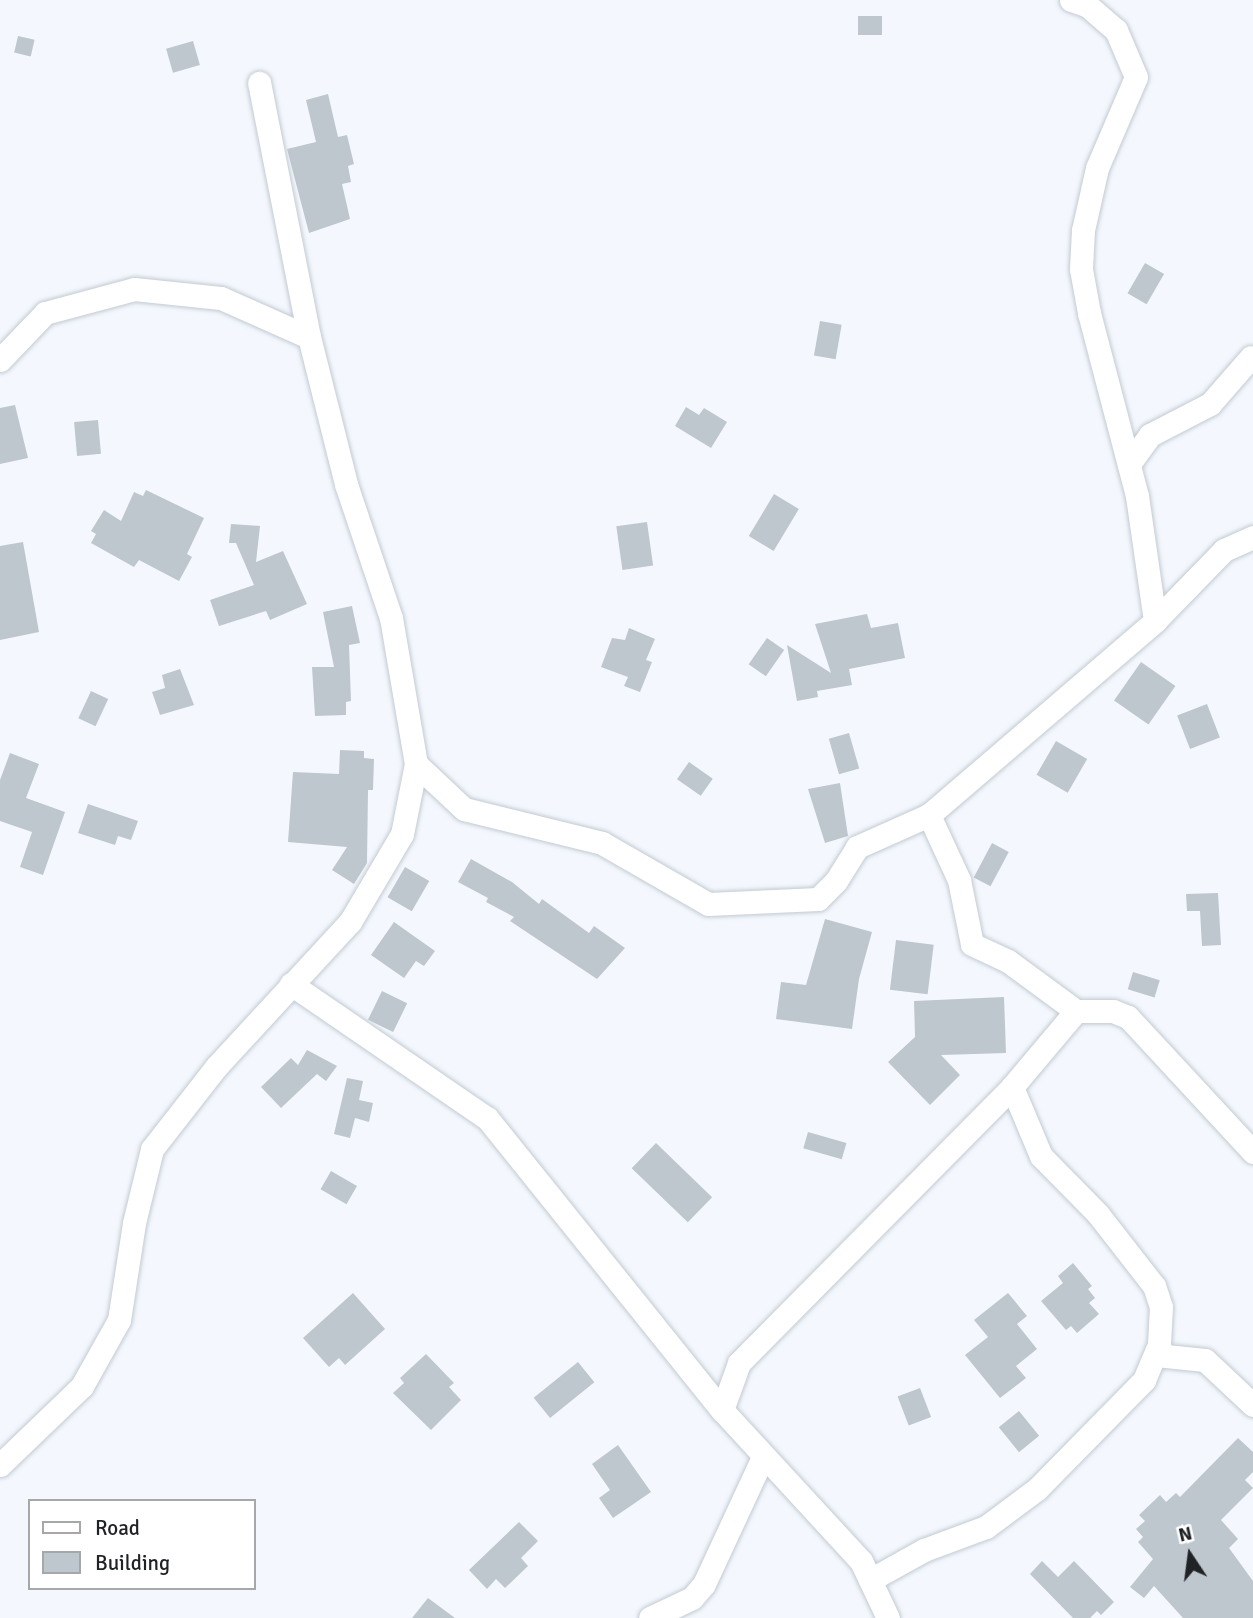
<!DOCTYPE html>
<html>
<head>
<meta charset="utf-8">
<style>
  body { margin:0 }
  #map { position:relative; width:1253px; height:1618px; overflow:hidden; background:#f4f8fe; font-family:Signika,sans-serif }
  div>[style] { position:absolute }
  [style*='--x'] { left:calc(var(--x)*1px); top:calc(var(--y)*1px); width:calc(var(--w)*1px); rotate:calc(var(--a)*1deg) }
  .building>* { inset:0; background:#bec6ce; transform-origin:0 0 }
  .roads { filter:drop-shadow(0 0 2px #c3cad2) drop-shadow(0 0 2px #c3cad2) }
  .minor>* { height:23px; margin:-11.5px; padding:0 11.5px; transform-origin:11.5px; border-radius:11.5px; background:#fff }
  span { translate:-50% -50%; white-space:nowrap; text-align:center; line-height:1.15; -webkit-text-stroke:5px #fff; paint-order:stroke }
  .legend { position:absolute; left:28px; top:1499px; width:228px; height:91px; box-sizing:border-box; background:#fff; border:2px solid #a6a7a8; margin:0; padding:9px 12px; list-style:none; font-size:21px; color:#202326 }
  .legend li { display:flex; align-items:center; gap:14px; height:35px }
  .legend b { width:35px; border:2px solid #a6a7a8 }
  .north { position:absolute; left:1155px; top:1520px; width:70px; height:70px; -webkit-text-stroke:5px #fff; paint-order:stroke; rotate:347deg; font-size:19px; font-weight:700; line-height:28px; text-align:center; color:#202326 }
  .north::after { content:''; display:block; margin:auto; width:24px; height:32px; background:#202326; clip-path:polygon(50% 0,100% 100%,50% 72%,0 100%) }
</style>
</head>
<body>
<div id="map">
  <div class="building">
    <i style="left:882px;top:16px;width:19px;height:24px;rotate:90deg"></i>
    <i style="left:18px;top:36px;width:17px;height:17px;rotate:13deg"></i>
    <i style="left:193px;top:41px;width:25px;height:28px;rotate:74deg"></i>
    <i style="clip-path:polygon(328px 94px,338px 137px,347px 135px,354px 164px,348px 166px,351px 182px,342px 184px,350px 219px,309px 233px,287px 149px,316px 142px,306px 100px)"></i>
    <i style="left:1145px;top:263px;width:22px;height:35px;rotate:30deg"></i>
    <i style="left:820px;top:321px;width:22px;height:35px;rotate:10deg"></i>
    <i style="clip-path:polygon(15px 405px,28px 458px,0 464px,0 408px)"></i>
    <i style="clip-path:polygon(686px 407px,699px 415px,704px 408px,727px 422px,711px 448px,675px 426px)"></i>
    <i style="left:98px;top:420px;width:34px;height:24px;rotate:85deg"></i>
    <i style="clip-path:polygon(146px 490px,204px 518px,187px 554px,192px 557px,179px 581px,139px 560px,134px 567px,91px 543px,96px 534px,91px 531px,104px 510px,121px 521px,134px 492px,143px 496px)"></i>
    <i style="left:774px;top:494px;width:29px;height:49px;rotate:31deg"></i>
    <i style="left:647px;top:522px;width:44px;height:31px;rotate:82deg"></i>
    <i style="clip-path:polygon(231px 524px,260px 526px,256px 562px,283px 551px,307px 604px,270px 620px,266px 611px,219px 626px,210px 600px,254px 585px,236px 543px,229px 543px)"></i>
    <i style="clip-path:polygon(23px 542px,39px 632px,0 640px,0 546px)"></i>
    <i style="clip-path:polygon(352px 606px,360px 643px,349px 645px,351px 701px,346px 702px,346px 715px,315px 716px,312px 667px,334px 667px,323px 612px)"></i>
    <i style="clip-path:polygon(867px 614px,871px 628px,898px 623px,905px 658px,849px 669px,852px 685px,817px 691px,818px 697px,797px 701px,787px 645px,831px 673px,815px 624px)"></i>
    <i style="clip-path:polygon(629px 628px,655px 639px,646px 660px,652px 662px,640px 692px,624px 686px,628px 677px,601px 667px,612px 638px,625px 640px)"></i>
    <i style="left:767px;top:638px;width:21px;height:32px;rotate:35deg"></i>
    <i style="left:1141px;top:662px;width:42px;height:47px;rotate:35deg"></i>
    <i style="clip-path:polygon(180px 669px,194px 705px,160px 715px,152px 692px,165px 688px,162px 675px)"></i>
    <i style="left:91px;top:691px;width:19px;height:30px;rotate:25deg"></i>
    <i style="left:1207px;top:704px;width:36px;height:32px;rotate:69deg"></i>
    <i style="left:849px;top:733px;width:37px;height:21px;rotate:74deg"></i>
    <i style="left:1056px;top:741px;width:36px;height:39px;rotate:30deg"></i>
    <i style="clip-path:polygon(340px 750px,364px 751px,364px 758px,374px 759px,373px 790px,368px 790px,367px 863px,354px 884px,332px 870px,347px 847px,288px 842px,293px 772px,339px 774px)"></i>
    <i style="clip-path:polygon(10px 753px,39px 764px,26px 798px,65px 812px,43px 875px,20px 867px,32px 832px,0 821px,0 780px)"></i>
    <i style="left:689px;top:762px;width:29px;height:21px;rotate:35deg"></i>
    <i style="clip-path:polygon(840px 783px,848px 836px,825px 843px,808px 789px)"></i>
    <i style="clip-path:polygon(88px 804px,138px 821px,131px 840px,118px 836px,115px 845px,78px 833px)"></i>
    <i style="left:992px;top:843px;width:19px;height:39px;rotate:28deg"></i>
    <i style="clip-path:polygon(471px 859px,512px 882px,539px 904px,542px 899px,589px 933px,594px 926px,625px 948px,597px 979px,510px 921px,514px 917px,486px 902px,488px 898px,458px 882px)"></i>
    <i style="left:405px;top:867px;width:28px;height:35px;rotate:30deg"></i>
    <i style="clip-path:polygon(1218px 893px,1221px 945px,1202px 946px,1200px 911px,1187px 911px,1186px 894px)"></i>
    <i style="clip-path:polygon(825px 919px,872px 932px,859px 979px,852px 1029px,776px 1019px,781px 982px,806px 985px)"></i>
    <i style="clip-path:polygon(394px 922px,435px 951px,424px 966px,416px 961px,404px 978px,371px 955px)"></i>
    <i style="left:896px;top:940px;width:38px;height:50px;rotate:7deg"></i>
    <i style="left:1133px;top:972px;width:28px;height:18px;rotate:17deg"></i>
    <i style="left:382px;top:991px;width:28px;height:32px;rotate:26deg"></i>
    <i style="clip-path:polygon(1004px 997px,1006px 1053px,941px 1055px,960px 1075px,930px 1105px,888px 1062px,915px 1037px,914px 1001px)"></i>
    <i style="clip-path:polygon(307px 1050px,337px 1066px,326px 1081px,317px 1074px,281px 1108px,261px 1087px,291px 1058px,298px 1065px)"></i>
    <i style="clip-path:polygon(347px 1078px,363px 1081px,359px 1100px,373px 1103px,369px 1122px,355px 1118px,350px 1138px,334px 1134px)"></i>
    <i style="left:808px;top:1132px;width:40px;height:17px;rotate:16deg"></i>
    <i style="left:656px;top:1143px;width:78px;height:35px;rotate:44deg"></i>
    <i style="left:331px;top:1171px;width:30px;height:21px;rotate:30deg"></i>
    <i style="clip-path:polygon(1073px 1263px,1092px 1286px,1088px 1289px,1095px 1298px,1089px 1303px,1099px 1314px,1077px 1333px,1071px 1326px,1066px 1330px,1041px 1301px,1063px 1283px,1058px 1276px)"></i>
    <i style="clip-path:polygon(353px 1293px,385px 1329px,345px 1365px,339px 1358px,329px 1367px,303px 1338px)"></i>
    <i style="clip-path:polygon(1008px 1293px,1027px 1316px,1017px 1324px,1037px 1349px,1016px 1366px,1026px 1378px,1000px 1398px,965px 1355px,988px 1337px,974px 1320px)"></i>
    <i style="clip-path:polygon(426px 1354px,454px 1383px,449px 1387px,461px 1400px,431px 1430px,393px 1393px,404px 1383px,400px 1378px)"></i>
    <i style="left:578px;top:1362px;width:26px;height:57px;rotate:51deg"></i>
    <i style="left:920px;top:1388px;width:31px;height:24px;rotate:69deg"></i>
    <i style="left:1019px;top:1411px;width:32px;height:26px;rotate:51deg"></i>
    <i style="clip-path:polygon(1238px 1438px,1253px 1452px,1253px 1472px,1245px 1480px,1253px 1488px,1221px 1520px,1238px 1539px,1229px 1548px,1253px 1581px,1253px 1618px,1183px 1618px,1154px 1586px,1144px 1598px,1130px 1587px,1153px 1559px,1138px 1542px,1143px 1537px,1136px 1529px,1145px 1521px,1139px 1515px,1160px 1495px,1166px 1502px,1176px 1493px,1180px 1497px)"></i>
    <i style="clip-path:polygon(618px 1445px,651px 1492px,613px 1518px,599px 1498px,610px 1490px,592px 1464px)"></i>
    <i style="clip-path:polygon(519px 1522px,538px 1541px,521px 1558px,528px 1566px,505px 1588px,496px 1579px,487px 1589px,469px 1570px)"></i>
    <i style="clip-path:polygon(1042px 1561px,1058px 1577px,1074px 1561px,1114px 1602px,1101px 1615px,1097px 1611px,1090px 1618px,1073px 1618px,1030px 1574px)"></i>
    <i style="clip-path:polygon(428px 1598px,455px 1618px,412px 1618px)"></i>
  </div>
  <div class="roads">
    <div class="minor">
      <i style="--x:1071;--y:0;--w:18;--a:19"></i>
      <i style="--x:1088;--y:6;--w:37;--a:41"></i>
      <i style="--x:1116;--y:30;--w:51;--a:66.9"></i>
      <i style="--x:1136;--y:77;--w:99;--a:113.2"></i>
      <i style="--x:1097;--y:168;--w:64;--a:102.7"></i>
      <i style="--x:1083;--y:230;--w:39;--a:93"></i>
      <i style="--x:1081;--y:269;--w:45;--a:79.7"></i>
      <i style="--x:1089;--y:313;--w:189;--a:75.3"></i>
      <i style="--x:1137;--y:496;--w:126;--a:81.8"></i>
      <i style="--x:0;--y:360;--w:65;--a:-46.2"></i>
      <i style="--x:45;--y:313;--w:92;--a:-15.1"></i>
      <i style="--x:134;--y:289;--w:87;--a:5.9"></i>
      <i style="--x:221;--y:298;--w:96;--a:23.9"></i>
      <i style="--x:1129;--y:464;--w:36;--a:-54"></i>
      <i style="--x:1150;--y:435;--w:68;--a:-27.3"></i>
      <i style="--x:1210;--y:404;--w:62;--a:-48.9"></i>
      <i style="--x:416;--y:764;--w:66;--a:43.2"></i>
      <i style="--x:464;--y:809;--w:142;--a:13.8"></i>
      <i style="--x:602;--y:843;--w:122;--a:29.9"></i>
      <i style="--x:708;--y:904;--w:110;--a:-2.6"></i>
      <i style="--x:818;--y:899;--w:25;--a:-45"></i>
      <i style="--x:836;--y:881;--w:40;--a:-58"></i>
      <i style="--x:857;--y:847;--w:79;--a:-24"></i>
      <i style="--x:929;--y:815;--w:298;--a:-40.6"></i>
      <i style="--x:1155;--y:621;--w:99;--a:-45.8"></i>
      <i style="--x:1224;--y:550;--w:32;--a:-24"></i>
      <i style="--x:291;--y:984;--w:237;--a:34.4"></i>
      <i style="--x:487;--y:1118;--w:375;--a:51.2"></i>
      <i style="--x:722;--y:1410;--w:205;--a:47.4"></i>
      <i style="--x:861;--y:1561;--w:63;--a:64.7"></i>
      <i style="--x:1076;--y:1011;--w:37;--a:0"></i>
      <i style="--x:1113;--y:1011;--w:16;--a:22"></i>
      <i style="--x:1128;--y:1017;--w:184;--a:47.2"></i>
      <i style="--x:1156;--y:1355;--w:49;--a:5.8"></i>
      <i style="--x:1205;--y:1360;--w:66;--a:43.2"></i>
      <i style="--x:722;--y:1410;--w:50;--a:-70.1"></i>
      <i style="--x:739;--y:1363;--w:388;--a:-45.3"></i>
      <i style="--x:0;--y:1465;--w:114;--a:-43.9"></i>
      <i style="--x:82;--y:1386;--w:76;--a:-60.7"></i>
      <i style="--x:119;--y:1320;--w:98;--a:-81.2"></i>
      <i style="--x:134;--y:1223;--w:76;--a:-76.3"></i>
      <i style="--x:152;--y:1149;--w:104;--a:-52"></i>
      <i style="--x:216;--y:1067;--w:197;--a:-47.3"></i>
      <i style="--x:350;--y:922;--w:102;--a:-59.4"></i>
      <i style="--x:402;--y:834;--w:71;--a:-78.7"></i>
      <i style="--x:416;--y:764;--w:148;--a:-99.7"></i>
      <i style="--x:391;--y:618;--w:141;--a:-108.6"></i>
      <i style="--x:346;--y:484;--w:152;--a:-104.1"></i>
      <i style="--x:309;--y:337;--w:259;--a:-101.1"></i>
      <i style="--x:870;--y:1580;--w:62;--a:-29.1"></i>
      <i style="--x:924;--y:1550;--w:66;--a:-20.4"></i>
      <i style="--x:986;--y:1527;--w:64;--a:-36.7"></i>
      <i style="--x:1037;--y:1489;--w:153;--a:-45.5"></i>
      <i style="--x:1144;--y:1380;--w:39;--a:-67"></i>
      <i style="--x:1159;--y:1344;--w:37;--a:-87"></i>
      <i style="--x:1161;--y:1307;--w:22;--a:-108"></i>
      <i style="--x:1154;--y:1286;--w:91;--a:-127.9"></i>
      <i style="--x:1098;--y:1214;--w:81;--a:-134.5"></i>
      <i style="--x:1041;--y:1156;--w:75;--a:-112.8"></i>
      <i style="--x:1012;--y:1087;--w:99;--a:-49.9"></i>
      <i style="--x:1076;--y:1011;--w:84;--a:-143.7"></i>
      <i style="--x:1008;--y:961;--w:40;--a:-155"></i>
      <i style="--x:972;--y:944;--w:65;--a:-101.5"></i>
      <i style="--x:959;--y:880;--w:72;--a:-114.8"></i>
      <i style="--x:650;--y:1618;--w:47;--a:-25.5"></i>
      <i style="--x:692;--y:1598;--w:18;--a:-49"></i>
      <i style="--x:704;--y:1584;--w:140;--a:-65.1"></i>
    </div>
  </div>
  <ul class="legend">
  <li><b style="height:9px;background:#fff"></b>Road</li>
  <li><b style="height:19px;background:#bec6ce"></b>Building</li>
  </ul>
  <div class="north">N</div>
</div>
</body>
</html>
